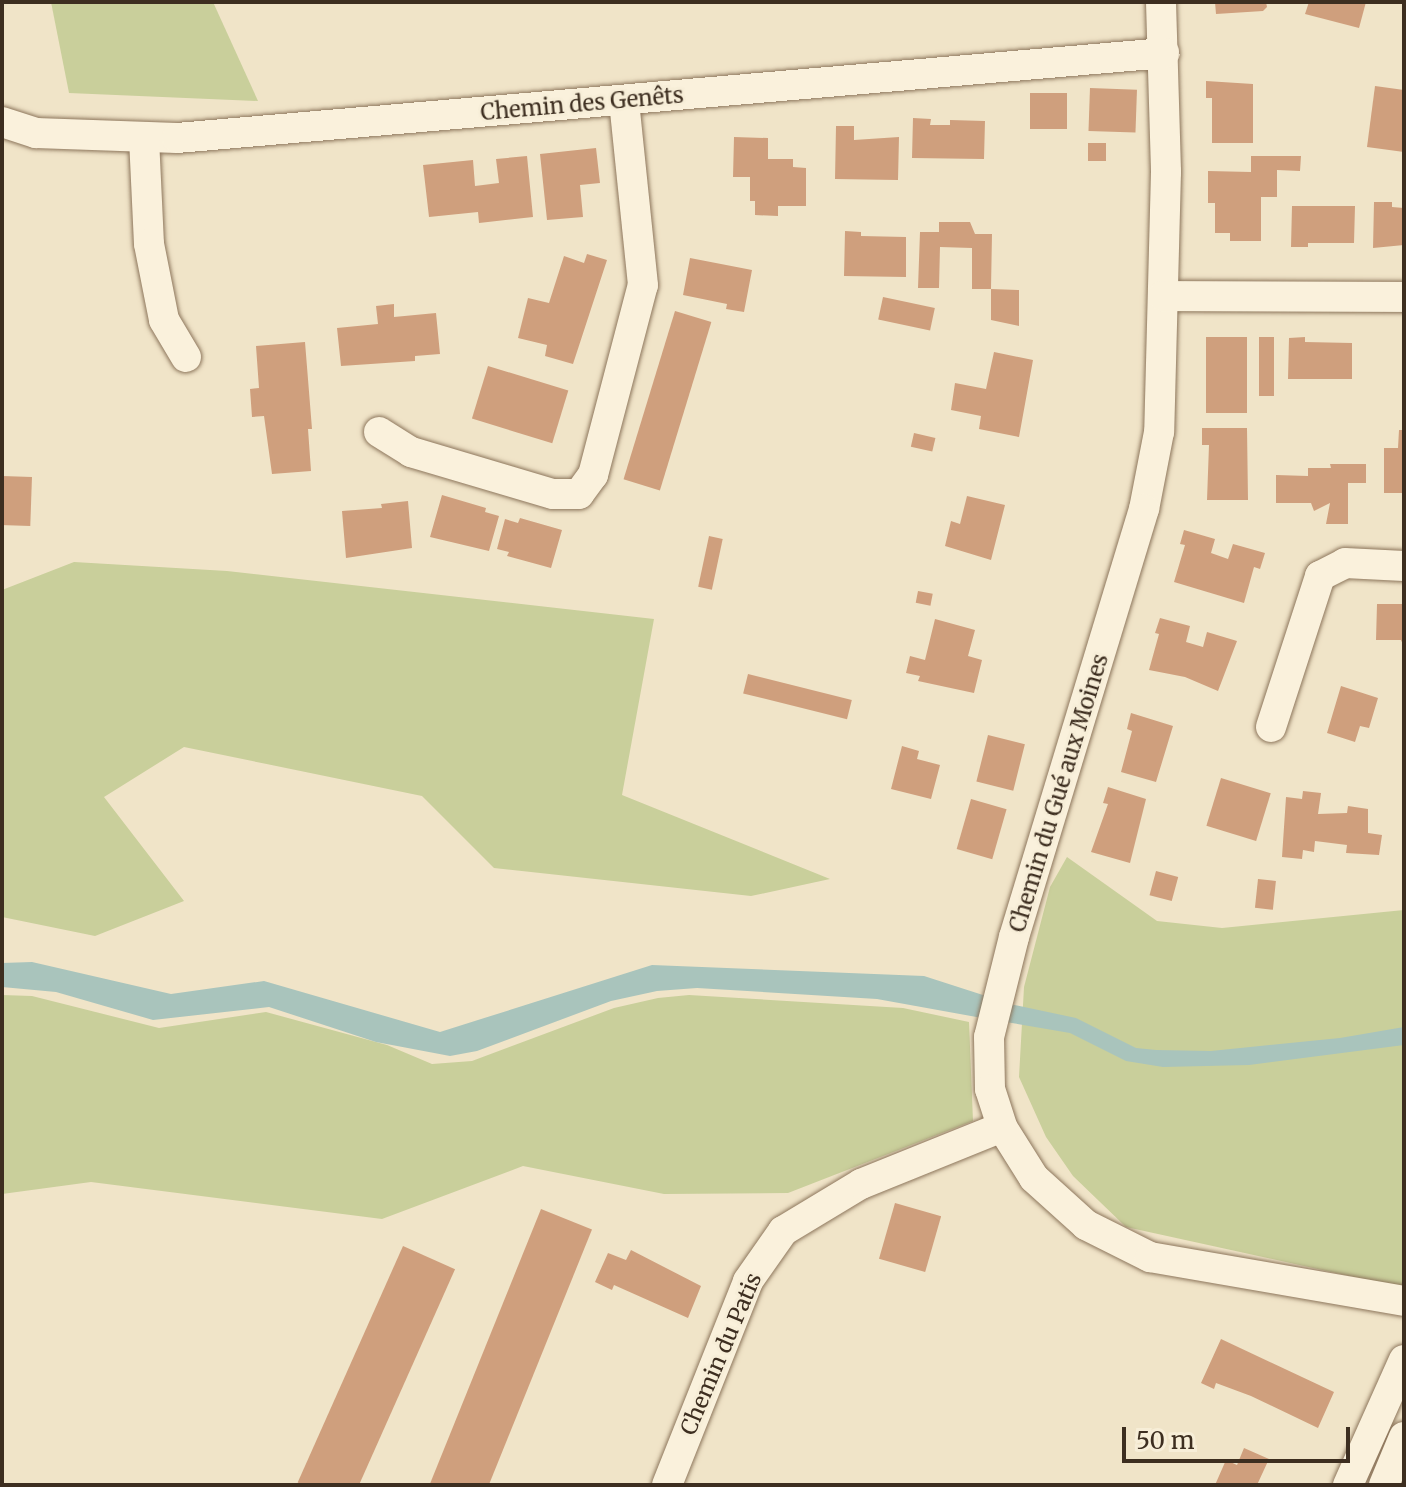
<!DOCTYPE html>
<html>
<head>
<meta charset="utf-8">
<style>
  body { margin:0 }
  #map { position:relative; width:1406px; height:1487px; overflow:hidden; background:#f0e4c8; font-family:Merriweather,serif }
  div>[style] { position:absolute }
  [style*='--x'] { left:calc(var(--x)*1px); top:calc(var(--y)*1px); width:calc(var(--w)*1px); rotate:calc(var(--a)*1deg) }
  .green>* { inset:0; background:#c9cf9b }
  .water>* { inset:0; background:#a9c4bc }
  .building>* { inset:0; background:#cf9f7d; transform-origin:0 0 }
  .roads { filter:drop-shadow(0 0 2px #8d765c) drop-shadow(0 0 2px #8d765c) }
  .minor>* { height:30px; margin:-15px; padding:0 15px; transform-origin:15px; border-radius:15px; background:#faf1dc }
  span { translate:-50% -50%; white-space:nowrap; text-align:center; line-height:1.15; -webkit-text-stroke:6px #f7eed8; paint-order:stroke }
  .street-label { font-size:22px; color:#3d2e20 }
  .frame { position:absolute; inset:0; border:4px solid #3d2e20; pointer-events:none }
  .scale { position:absolute; left:1122px; top:1427px; width:228px; height:36px; box-sizing:border-box; border:4px solid #3d2e20; border-top:0; padding-left:10px; font-size:24px; line-height:28px; white-space:nowrap; color:#3d2e20; -webkit-text-stroke:6px #f7eed8; paint-order:stroke }
</style>
</head>
<body>
<div id="map">
  <div class="green">
    <i style="clip-path:polygon(51px 2px,213px 2px,258px 101px,69px 93px)"></i>
    <i style="clip-path:polygon(74px 562px,227px 571px,654px 619px,622px 795px,830px 879px,751px 896px,494px 868px,422px 796px,184px 747px,104px 797px,184px 901px,95px 936px,2px 917px,2px 590px)"></i>
    <i style="clip-path:polygon(1067px 857px,1157px 921px,1222px 928px,1404px 910px,1404px 1288px,1126px 1227px,1073px 1176px,1046px 1137px,1019px 1077px,1024px 987px,1050px 887px)"></i>
    <i style="clip-path:polygon(2px 995px,32px 996px,159px 1028px,266px 1012px,387px 1045px,432px 1064px,472px 1061px,614px 1008px,658px 998px,689px 995px,903px 1008px,969px 1022px,973px 1121px,788px 1193px,664px 1194px,523px 1166px,382px 1219px,91px 1182px,2px 1194px)"></i>
  </div>
  <div class="water">
    <i style="clip-path:polygon(32px 962px,171px 994px,264px 981px,440px 1032px,652px 965px,924px 976px,986px 996px,982px 1018px,877px 999px,697px 988px,657px 991px,611px 1001px,477px 1051px,450px 1056px,376px 1042px,269px 1007px,153px 1020px,56px 992px,2px 987px,2px 963px)"></i>
    <i style="clip-path:polygon(1010px 1004px,1076px 1018px,1136px 1048px,1156px 1050px,1211px 1051px,1340px 1038px,1404px 1027px,1404px 1045px,1249px 1065px,1163px 1067px,1126px 1061px,1070px 1033px,1006px 1022px)"></i>
  </div>
  <div class="building">
    <i style="clip-path:polygon(1215px 2px,1266px 2px,1267px 7px,1263px 11px,1216px 14px)"></i>
    <i style="clip-path:polygon(1309px 2px,1366px 2px,1359px 28px,1305px 14px)"></i>
    <i style="clip-path:polygon(1206px 81px,1253px 84px,1253px 143px,1212px 143px,1212px 98px,1206px 98px)"></i>
    <i style="clip-path:polygon(1375px 86px,1404px 90px,1404px 152px,1367px 147px)"></i>
    <i style="left:1090px;top:88px;width:47px;height:43px;rotate:2deg"></i>
    <i style="left:1030px;top:93px;width:37px;height:36px"></i>
    <i style="clip-path:polygon(913px 118px,931px 119px,930px 125px,950px 125px,950px 120px,985px 121px,984px 159px,912px 158px)"></i>
    <i style="clip-path:polygon(836px 126px,854px 126px,854px 140px,899px 137px,898px 180px,835px 179px)"></i>
    <i style="clip-path:polygon(734px 137px,768px 138px,768px 159px,793px 159px,793px 167px,806px 168px,806px 206px,778px 206px,778px 216px,755px 215px,755px 201px,750px 201px,750px 177px,733px 177px)"></i>
    <i style="left:1088px;top:143px;width:18px;height:18px"></i>
    <i style="clip-path:polygon(596px 148px,600px 183px,580px 185px,583px 217px,547px 220px,540px 154px)"></i>
    <i style="clip-path:polygon(527px 156px,533px 217px,479px 223px,478px 212px,429px 217px,423px 165px,473px 160px,475px 186px,499px 183px,496px 159px)"></i>
    <i style="clip-path:polygon(1251px 156px,1301px 156px,1300px 171px,1277px 170px,1277px 197px,1261px 197px,1261px 241px,1230px 241px,1230px 233px,1215px 233px,1215px 203px,1208px 203px,1208px 171px,1251px 172px)"></i>
    <i style="clip-path:polygon(1374px 202px,1392px 202px,1392px 207px,1404px 208px,1404px 245px,1373px 248px)"></i>
    <i style="clip-path:polygon(1292px 206px,1355px 206px,1354px 243px,1308px 243px,1308px 247px,1291px 247px)"></i>
    <i style="clip-path:polygon(939px 222px,970px 222px,975px 234px,992px 234px,991px 289px,972px 289px,972px 248px,940px 247px,939px 288px,918px 288px,920px 232px,939px 232px)"></i>
    <i style="clip-path:polygon(845px 231px,861px 232px,861px 236px,906px 237px,906px 277px,844px 276px)"></i>
    <i style="clip-path:polygon(587px 254px,607px 260px,573px 364px,545px 356px,547px 345px,518px 338px,528px 298px,549px 303px,564px 256px,584px 263px)"></i>
    <i style="clip-path:polygon(690px 258px,752px 270px,744px 312px,726px 309px,727px 304px,683px 295px)"></i>
    <i style="clip-path:polygon(991px 289px,1019px 290px,1019px 326px,991px 320px)"></i>
    <i style="left:883px;top:297px;width:53px;height:23px;rotate:12deg"></i>
    <i style="clip-path:polygon(394px 304px,394px 317px,436px 313px,440px 354px,415px 356px,415px 361px,341px 366px,337px 328px,378px 324px,376px 306px)"></i>
    <i style="left:675px;top:311px;width:38px;height:176px;rotate:17deg"></i>
    <i style="left:1206px;top:337px;width:41px;height:76px"></i>
    <i style="left:1259px;top:337px;width:15px;height:59px"></i>
    <i style="clip-path:polygon(1305px 337px,1305px 342px,1352px 343px,1352px 379px,1288px 379px,1289px 338px)"></i>
    <i style="clip-path:polygon(305px 342px,312px 429px,308px 429px,311px 471px,272px 474px,264px 416px,252px 417px,250px 389px,259px 388px,256px 346px)"></i>
    <i style="clip-path:polygon(994px 352px,1033px 360px,1019px 437px,979px 429px,981px 416px,951px 410px,955px 383px,986px 389px)"></i>
    <i style="left:488px;top:366px;width:84px;height:55px;rotate:17deg"></i>
    <i style="clip-path:polygon(1202px 428px,1247px 428px,1248px 500px,1207px 500px,1209px 445px,1202px 445px)"></i>
    <i style="clip-path:polygon(1399px 430px,1404px 430px,1403px 493px,1384px 493px,1384px 448px,1398px 448px)"></i>
    <i style="left:914px;top:433px;width:22px;height:14px;rotate:13deg"></i>
    <i style="clip-path:polygon(1330px 464px,1366px 464px,1366px 483px,1348px 483px,1348px 524px,1326px 524px,1330px 503px,1314px 511px,1311px 503px,1276px 503px,1276px 475px,1308px 476px,1308px 468px,1331px 468px)"></i>
    <i style="left:2px;top:476px;width:30px;height:49px;rotate:2deg"></i>
    <i style="clip-path:polygon(442px 495px,486px 508px,485px 512px,499px 516px,489px 551px,430px 537px)"></i>
    <i style="clip-path:polygon(967px 496px,1005px 505px,991px 560px,945px 546px,951px 521px,960px 524px)"></i>
    <i style="clip-path:polygon(408px 501px,412px 548px,346px 558px,342px 511px,382px 508px,381px 504px)"></i>
    <i style="clip-path:polygon(520px 518px,562px 530px,551px 568px,507px 556px,509px 552px,497px 549px,505px 519px,518px 523px)"></i>
    <i style="clip-path:polygon(1184px 530px,1215px 539px,1211px 553px,1228px 559px,1233px 544px,1265px 553px,1260px 569px,1254px 567px,1244px 603px,1174px 582px,1185px 545px,1180px 544px)"></i>
    <i style="left:709px;top:536px;width:14px;height:52px;rotate:12deg"></i>
    <i style="left:918px;top:591px;width:15px;height:12px;rotate:11deg"></i>
    <i style="clip-path:polygon(1377px 604px,1404px 604px,1404px 647px,1401px 640px,1376px 640px)"></i>
    <i style="clip-path:polygon(1160px 618px,1190px 626px,1186px 642px,1203px 647px,1207px 632px,1237px 641px,1218px 691px,1185px 677px,1149px 670px,1159px 634px,1155px 633px)"></i>
    <i style="clip-path:polygon(935px 619px,975px 630px,968px 656px,982px 660px,974px 693px,918px 681px,920px 676px,906px 673px,910px 656px,925px 660px)"></i>
    <i style="left:748px;top:674px;width:107px;height:20px;rotate:14deg"></i>
    <i style="clip-path:polygon(1341px 686px,1378px 698px,1369px 728px,1360px 726px,1355px 742px,1327px 733px)"></i>
    <i style="clip-path:polygon(1131px 713px,1173px 726px,1156px 782px,1121px 772px,1132px 731px,1127px 729px)"></i>
    <i style="left:988px;top:735px;width:38px;height:48px;rotate:14deg"></i>
    <i style="clip-path:polygon(902px 746px,919px 751px,917px 759px,940px 765px,931px 799px,891px 789px)"></i>
    <i style="left:1221px;top:778px;width:52px;height:50px;rotate:17deg"></i>
    <i style="clip-path:polygon(1108px 787px,1146px 799px,1130px 863px,1091px 852px,1108px 804px,1103px 803px)"></i>
    <i style="clip-path:polygon(1303px 791px,1321px 793px,1318px 814px,1347px 813px,1348px 806px,1368px 809px,1368px 833px,1382px 835px,1379px 855px,1346px 853px,1347px 845px,1315px 841px,1314px 852px,1303px 850px,1302px 859px,1282px 857px,1286px 797px,1302px 799px)"></i>
    <i style="left:971px;top:799px;width:37px;height:52px;rotate:16deg"></i>
    <i style="left:1156px;top:871px;width:23px;height:25px;rotate:15deg"></i>
    <i style="left:1258px;top:879px;width:18px;height:29px;rotate:6deg"></i>
    <i style="left:895px;top:1203px;width:48px;height:58px;rotate:16deg"></i>
    <i style="left:541px;top:1209px;width:55px;height:300px;rotate:22deg"></i>
    <i style="left:403px;top:1246px;width:57px;height:259px;rotate:24deg"></i>
    <i style="clip-path:polygon(631px 1250px,701px 1286px,688px 1318px,614px 1285px,612px 1290px,595px 1282px,608px 1253px,626px 1260px)"></i>
    <i style="clip-path:polygon(1221px 1339px,1334px 1392px,1318px 1428px,1251px 1396px,1216px 1383px,1214px 1389px,1201px 1383px)"></i>
    <i style="clip-path:polygon(1244px 1448px,1269px 1459px,1257px 1485px,1215px 1485px,1226px 1460px,1237px 1465px)"></i>
  </div>
  <div class="roads">
    <div class="minor">
      <i style="--x:1161;--y:2;--w:170;--a:88.3"></i>
      <i style="--x:1166;--y:172;--w:260;--a:91.5"></i>
      <i style="--x:1159;--y:432;--w:78;--a:101"></i>
      <i style="--x:1144;--y:509;--w:447;--a:106.9"></i>
      <i style="--x:1014;--y:937;--w:103;--a:104"></i>
      <i style="--x:989;--y:1037;--w:52;--a:88.9"></i>
      <i style="--x:990;--y:1089;--w:40;--a:72"></i>
      <i style="--x:1002;--y:1127;--w:60;--a:57.9"></i>
      <i style="--x:1034;--y:1178;--w:70;--a:42.1"></i>
      <i style="--x:1086;--y:1225;--w:72;--a:26.6"></i>
      <i style="--x:1150;--y:1257;--w:258;--a:9.8"></i>
      <i style="--x:2;--y:122;--w:36;--a:18"></i>
      <i style="--x:36;--y:133;--w:141;--a:2"></i>
      <i style="--x:177;--y:138;--w:991;--a:-4.92"></i>
      <i style="--x:144;--y:138;--w:106;--a:87.3"></i>
      <i style="--x:149;--y:244;--w:77;--a:78.8"></i>
      <i style="--x:164;--y:320;--w:43;--a:59.3"></i>
      <i style="--x:1163;--y:296;--w:241;--a:0.2"></i>
      <i style="--x:379;--y:432;--w:38;--a:32"></i>
      <i style="--x:411;--y:452;--w:148;--a:16.5"></i>
      <i style="--x:553;--y:494;--w:26;--a:0"></i>
      <i style="--x:579;--y:494;--w:24;--a:-54"></i>
      <i style="--x:593;--y:475;--w:196;--a:-75.3"></i>
      <i style="--x:643;--y:285;--w:185;--a:-95.9"></i>
      <i style="--x:1271;--y:727;--w:159;--a:-72"></i>
      <i style="--x:1320;--y:576;--w:28;--a:-27"></i>
      <i style="--x:1345;--y:563;--w:59;--a:2.9"></i>
      <i style="--x:667;--y:1485;--w:219;--a:-68.3"></i>
      <i style="--x:748;--y:1281;--w:61;--a:-55"></i>
      <i style="--x:783;--y:1231;--w:91;--a:-31.1"></i>
      <i style="--x:861;--y:1184;--w:152;--a:-22"></i>
      <i style="--x:1348;--y:1485;--w:137;--a:-65.9"></i>
      <i style="--x:1384;--y:1485;--w:52;--a:-67.4"></i>
    </div>
  </div>
  <div class="street-label">
    <span style="left:582px;top:104px;rotate:-5deg">Chemin des Genêts</span>
    <span style="left:1059px;top:793px;rotate:-73deg">Chemin du Gué aux Moines</span>
    <span style="left:721px;top:1354px;rotate:-67deg">Chemin du Patis</span>
  </div>
  <div class="frame"></div>
  <div class="scale">50 m</div>
</div>
</body>
</html>
